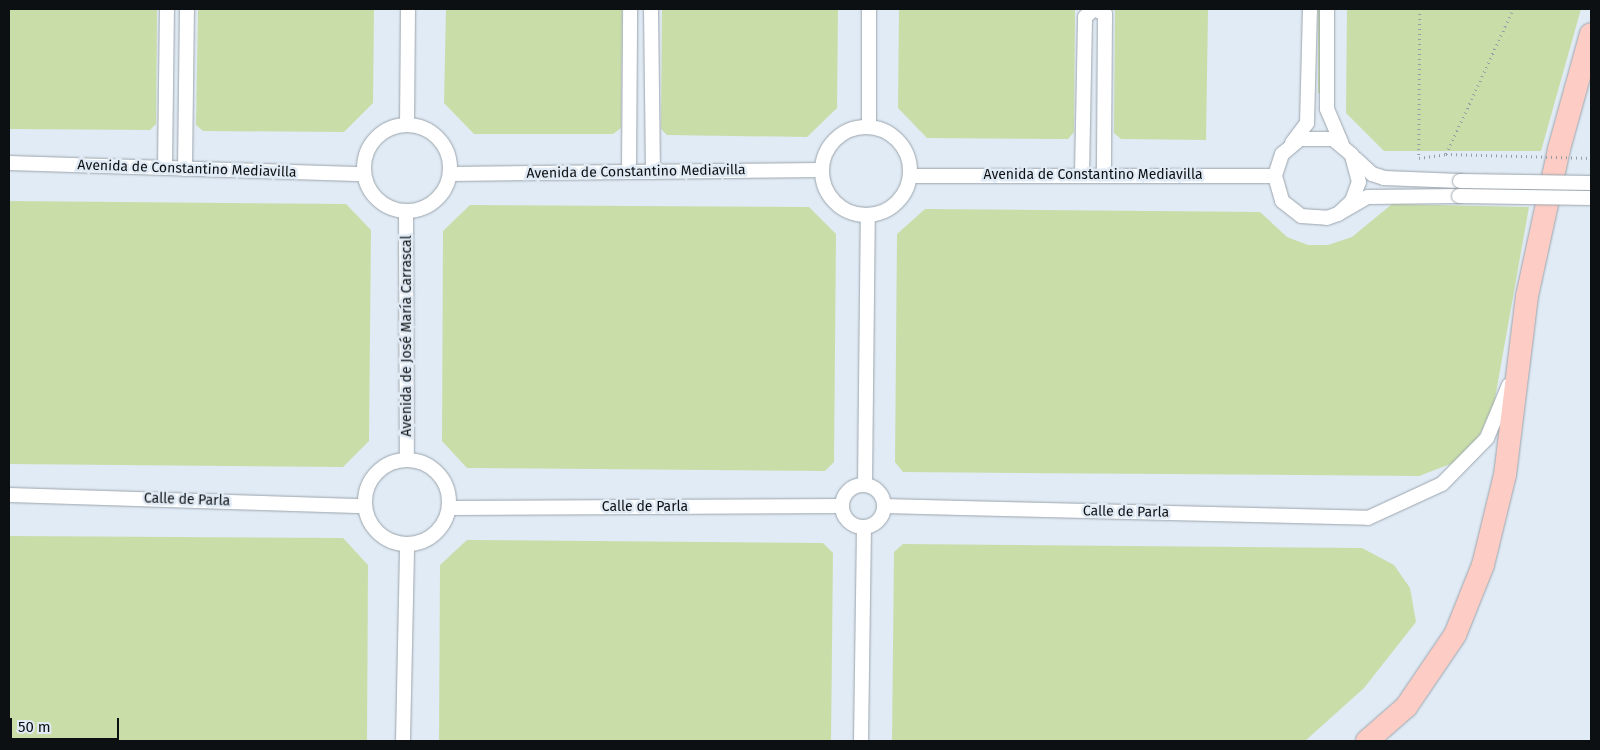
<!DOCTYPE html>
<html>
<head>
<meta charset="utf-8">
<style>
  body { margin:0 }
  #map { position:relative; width:1600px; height:750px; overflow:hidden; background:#e1ebf5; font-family:"Fira Sans",sans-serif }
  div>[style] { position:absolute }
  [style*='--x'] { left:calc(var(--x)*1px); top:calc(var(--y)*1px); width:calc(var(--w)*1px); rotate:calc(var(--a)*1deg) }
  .green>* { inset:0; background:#c9dda9; transform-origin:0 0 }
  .path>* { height:2.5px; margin-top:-1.25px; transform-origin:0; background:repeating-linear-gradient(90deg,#969ea5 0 1px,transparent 0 5px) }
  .roads { filter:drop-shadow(0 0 1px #9ba5ad) drop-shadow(0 0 1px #9ba5ad) }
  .minor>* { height:14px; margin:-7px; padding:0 7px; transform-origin:7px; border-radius:7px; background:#fff }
  .minor>.ring { margin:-7px; padding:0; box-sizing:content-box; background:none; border:14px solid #fff; border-radius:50% }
  .primary>* { height:22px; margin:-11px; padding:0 11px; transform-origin:11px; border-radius:11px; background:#fdccc4 }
  .path-bridge>* { height:2.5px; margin-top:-1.25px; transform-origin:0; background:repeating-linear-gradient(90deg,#969ea5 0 1px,transparent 0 5px) }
  .bridges { filter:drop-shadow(0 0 1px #9ba5ad) drop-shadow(0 0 1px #9ba5ad) }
  .minor-bridge>* { height:14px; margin:-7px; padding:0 7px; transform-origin:7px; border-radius:7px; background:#fff }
  span { translate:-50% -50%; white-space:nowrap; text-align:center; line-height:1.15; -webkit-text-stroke:5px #e1ebf5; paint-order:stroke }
  .street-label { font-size:14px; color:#0d1013 }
  .frame { position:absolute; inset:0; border:10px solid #0d1013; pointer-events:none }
  .scale { position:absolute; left:10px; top:718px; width:109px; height:22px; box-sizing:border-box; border:2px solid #0d1013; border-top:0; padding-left:6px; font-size:15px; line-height:18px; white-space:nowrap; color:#0d1013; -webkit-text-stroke:4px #e1ebf5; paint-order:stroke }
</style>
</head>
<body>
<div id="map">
  <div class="green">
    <i style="clip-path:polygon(9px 9px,157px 9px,156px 124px,150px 130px,9px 129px)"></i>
    <i style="clip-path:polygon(198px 9px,374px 9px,373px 103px,344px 132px,203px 131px,196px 125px)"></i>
    <i style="clip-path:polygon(446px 9px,622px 9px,621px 128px,613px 134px,474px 134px,444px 103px)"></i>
    <i style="clip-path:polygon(662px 9px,838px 9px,837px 108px,807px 137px,667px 135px,661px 129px)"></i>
    <i style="clip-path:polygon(899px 9px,1075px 9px,1074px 132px,1068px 139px,927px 138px,898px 108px)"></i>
    <i style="clip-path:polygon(1115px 9px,1208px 9px,1206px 140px,1121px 139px,1114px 133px)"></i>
    <i style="left:1318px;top:9px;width:2px;height:84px"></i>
    <i style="clip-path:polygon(1347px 9px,1581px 9px,1541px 151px,1384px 151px,1346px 113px)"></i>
    <i style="clip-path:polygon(9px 201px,346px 204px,371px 230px,369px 441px,343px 467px,9px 464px)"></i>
    <i style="clip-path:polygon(1392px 204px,1529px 207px,1494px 404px,1478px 438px,1453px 463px,1419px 476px,903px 472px,895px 462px,897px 234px,925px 209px,1260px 212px,1287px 237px,1308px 245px,1328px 245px,1352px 237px)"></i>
    <i style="clip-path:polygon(470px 205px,809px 207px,836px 234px,834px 462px,825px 471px,467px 468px,442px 441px,443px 231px)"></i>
    <i style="clip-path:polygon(9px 536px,343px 538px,368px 565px,367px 741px,9px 741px)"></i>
    <i style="clip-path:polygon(467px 540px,823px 543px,833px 553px,831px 741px,439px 741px,440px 565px)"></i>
    <i style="clip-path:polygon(903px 544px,1362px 548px,1394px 565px,1410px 588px,1416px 622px,1364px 688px,1305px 741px,892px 741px,894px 552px)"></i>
  </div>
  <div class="path">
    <i style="--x:1420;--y:9;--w:149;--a:90.4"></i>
    <i style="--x:1419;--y:158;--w:27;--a:-8"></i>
    <i style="--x:1446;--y:154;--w:160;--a:-65.2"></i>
  </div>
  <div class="roads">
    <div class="minor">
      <i style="--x:651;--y:9;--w:163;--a:89.3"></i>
      <i style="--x:869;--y:9;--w:118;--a:90"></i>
      <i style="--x:1327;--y:9;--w:100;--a:90"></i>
      <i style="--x:1327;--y:109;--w:38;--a:67"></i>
      <i style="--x:407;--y:124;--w:115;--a:-89.5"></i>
      <i class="ring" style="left:364px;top:125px;width:72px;height:72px"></i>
      <i class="ring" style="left:822px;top:127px;width:74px;height:74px"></i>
      <i style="--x:1292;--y:143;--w:25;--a:-53"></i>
      <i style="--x:1307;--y:123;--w:114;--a:-88.5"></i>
      <i style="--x:1356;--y:159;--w:22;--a:43"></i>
      <i style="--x:1372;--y:174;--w:13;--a:18"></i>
      <i style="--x:1384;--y:178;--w:76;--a:2.3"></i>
      <i style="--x:9;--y:163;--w:355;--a:1.8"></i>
      <i style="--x:165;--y:168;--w:159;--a:-89.3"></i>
      <i style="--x:185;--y:169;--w:160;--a:-89.3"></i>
      <i style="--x:629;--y:171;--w:162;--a:-89.6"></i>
      <i style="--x:450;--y:174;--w:372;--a:-0.6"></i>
      <i style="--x:1082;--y:175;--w:158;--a:-88.9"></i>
      <i style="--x:1085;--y:17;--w:12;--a:-42"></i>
      <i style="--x:1094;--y:9;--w:12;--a:24"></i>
      <i style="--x:1105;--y:14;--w:161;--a:90.4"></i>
      <i style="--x:910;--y:176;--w:365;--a:0"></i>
      <i style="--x:406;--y:211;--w:249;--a:89.8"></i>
      <i style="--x:1338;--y:214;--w:19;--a:-43"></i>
      <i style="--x:1352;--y:201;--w:20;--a:-70"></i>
      <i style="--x:1359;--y:182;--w:28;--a:-105"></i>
      <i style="--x:1352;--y:155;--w:25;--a:-140"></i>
      <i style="--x:1333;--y:139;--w:33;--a:180"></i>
      <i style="--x:1300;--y:139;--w:23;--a:140"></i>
      <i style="--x:1282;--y:154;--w:23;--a:108"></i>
      <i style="--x:1275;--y:176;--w:26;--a:74"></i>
      <i style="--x:1282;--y:201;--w:24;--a:38"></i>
      <i style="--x:1301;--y:216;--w:26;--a:4"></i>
      <i style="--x:1327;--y:218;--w:12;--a:-20"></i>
      <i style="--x:1338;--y:214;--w:34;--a:-30"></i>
      <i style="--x:1368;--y:197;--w:91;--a:-0.6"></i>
      <i class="ring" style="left:365px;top:460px;width:70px;height:70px"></i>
      <i class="ring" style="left:842px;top:485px;width:28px;height:28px"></i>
      <i style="--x:865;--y:485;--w:270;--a:-89.4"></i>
      <i style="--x:9;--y:495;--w:356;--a:1.8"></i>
      <i style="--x:884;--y:506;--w:484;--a:1.4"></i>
      <i style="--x:1368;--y:518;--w:81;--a:-24.7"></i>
      <i style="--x:1442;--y:484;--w:64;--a:-45.6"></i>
      <i style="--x:1487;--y:438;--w:57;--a:-67.5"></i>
      <i style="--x:449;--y:508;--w:393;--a:-0.3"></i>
      <i style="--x:403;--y:741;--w:196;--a:-88.8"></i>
      <i style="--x:861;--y:741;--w:214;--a:-89.2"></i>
    </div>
    <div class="primary">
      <i style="--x:1367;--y:741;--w:52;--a:-41.1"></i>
      <i style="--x:1406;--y:707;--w:87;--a:-55.8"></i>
      <i style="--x:1455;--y:635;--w:75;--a:-68.2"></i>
      <i style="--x:1483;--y:565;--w:93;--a:-76.3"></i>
      <i style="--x:1505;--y:475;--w:180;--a:-83"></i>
      <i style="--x:1527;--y:296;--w:150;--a:-77.7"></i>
      <i style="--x:1559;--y:149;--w:119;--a:-74.5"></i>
    </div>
  </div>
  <div class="path-bridge">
    <i style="--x:1446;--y:154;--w:145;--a:1.6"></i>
  </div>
  <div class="bridges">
    <div class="minor-bridge">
      <i style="--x:1460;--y:181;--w:131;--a:0.9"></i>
      <i style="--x:1459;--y:196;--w:132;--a:0.9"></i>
    </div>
  </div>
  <div class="street-label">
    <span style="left:187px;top:169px;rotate:2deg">Avenida de Constantino Mediavilla</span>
    <span style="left:636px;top:172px;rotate:-1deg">Avenida de Constantino Mediavilla</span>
    <span style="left:1093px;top:175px">Avenida de Constantino Mediavilla</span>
    <span style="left:407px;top:336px;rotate:-90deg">Avenida de José María Carrascal</span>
    <span style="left:187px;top:500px;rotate:2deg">Calle de Parla</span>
    <span style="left:645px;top:507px">Calle de Parla</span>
    <span style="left:1126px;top:512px;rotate:1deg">Calle de Parla</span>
  </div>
  <div class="frame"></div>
  <div class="scale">50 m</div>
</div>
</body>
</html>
